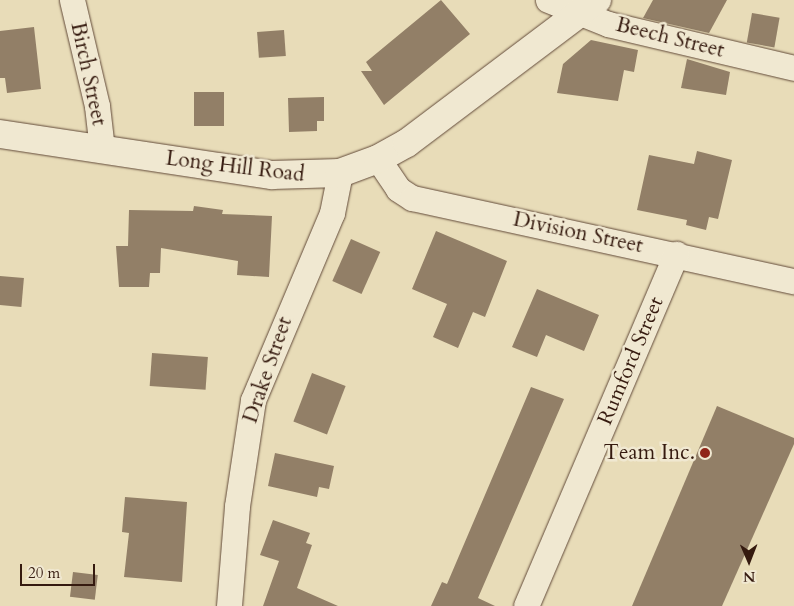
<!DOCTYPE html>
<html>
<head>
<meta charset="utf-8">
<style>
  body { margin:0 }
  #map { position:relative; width:794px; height:606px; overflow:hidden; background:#e8dcb8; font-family:Cardo,serif }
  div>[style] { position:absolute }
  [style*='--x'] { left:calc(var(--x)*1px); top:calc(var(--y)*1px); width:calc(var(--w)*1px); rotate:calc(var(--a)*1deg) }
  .building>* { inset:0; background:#927f67; transform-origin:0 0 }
  .roads { filter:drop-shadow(0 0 1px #624a39) drop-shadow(0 0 1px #624a39) }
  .minor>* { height:25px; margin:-12.5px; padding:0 12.5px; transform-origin:12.5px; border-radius:12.5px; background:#f0e8d1 }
  .secondary>* { height:28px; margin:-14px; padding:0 14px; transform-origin:14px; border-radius:14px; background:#f0e8d1 }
  .dots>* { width:14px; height:14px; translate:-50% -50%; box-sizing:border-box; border:2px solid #f0e8d1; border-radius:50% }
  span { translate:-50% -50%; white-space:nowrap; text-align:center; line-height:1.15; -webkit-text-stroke:5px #f0e8d1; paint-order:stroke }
  .street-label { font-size:21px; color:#351a0f }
  .poi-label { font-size:21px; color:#351a0f }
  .right { translate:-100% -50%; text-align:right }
  .north { position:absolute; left:724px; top:536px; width:50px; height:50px; -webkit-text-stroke:4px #f0e8d1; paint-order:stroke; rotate:179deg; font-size:14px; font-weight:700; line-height:20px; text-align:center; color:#351a0f }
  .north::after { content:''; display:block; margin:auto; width:18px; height:22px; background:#351a0f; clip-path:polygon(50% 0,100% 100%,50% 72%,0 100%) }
  .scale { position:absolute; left:20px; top:564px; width:75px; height:22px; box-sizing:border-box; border:2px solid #351a0f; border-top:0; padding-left:6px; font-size:15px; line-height:18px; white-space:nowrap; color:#351a0f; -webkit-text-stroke:4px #f0e8d1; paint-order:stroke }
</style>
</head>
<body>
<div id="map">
  <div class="building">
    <i style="clip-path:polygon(441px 0,470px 34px,384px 105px,361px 71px,372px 71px,366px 62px)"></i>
    <i style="clip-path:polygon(653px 0,727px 0,709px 33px,643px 18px)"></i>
    <i style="left:752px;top:13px;width:28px;height:30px;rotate:10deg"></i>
    <i style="clip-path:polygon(34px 27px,41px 89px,7px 93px,5px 78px,0 78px,0 31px)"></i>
    <i style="left:284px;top:30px;width:26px;height:27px;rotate:86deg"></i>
    <i style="clip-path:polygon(591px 40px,638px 50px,634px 72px,624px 70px,618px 101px,557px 93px,563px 64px)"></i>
    <i style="clip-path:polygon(687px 59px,730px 72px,726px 95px,681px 88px)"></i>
    <i style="left:194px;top:92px;width:30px;height:34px"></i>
    <i style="clip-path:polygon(324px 97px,324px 121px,317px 121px,317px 131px,289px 132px,288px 98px)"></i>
    <i style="clip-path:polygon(697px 151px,732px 160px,718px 219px,709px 217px,706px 230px,686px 225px,687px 220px,637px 210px,649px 155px,694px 164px)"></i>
    <i style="clip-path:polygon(194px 206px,223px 210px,222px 214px,272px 216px,269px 277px,237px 275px,238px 261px,161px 248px,160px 273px,150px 273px,149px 287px,119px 287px,116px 246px,128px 246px,129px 210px,193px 211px)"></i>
    <i style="clip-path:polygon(436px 231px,507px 261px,485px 317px,473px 312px,458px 348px,433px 337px,447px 304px,412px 289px)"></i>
    <i style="left:351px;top:239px;width:32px;height:46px;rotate:24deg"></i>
    <i style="left:0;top:276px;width:24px;height:29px;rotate:5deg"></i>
    <i style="clip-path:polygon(537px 289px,599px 315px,584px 351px,546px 335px,537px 357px,512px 347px)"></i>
    <i style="left:152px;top:353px;width:56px;height:33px;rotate:4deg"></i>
    <i style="left:312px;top:373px;width:36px;height:52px;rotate:21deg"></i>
    <i style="clip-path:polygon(531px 387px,564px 399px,478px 598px,495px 606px,431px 606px,442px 582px,447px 584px)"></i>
    <i style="clip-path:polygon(717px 406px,794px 438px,794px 444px,722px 606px,632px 606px)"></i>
    <i style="clip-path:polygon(275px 453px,334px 466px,329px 489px,319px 487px,317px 497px,268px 486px)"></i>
    <i style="clip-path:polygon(125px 497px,187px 502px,182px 582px,124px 577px,129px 533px,122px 532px)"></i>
    <i style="clip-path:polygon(273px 520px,310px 533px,306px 543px,312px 545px,297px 588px,338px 606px,263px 606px,279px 561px,260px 555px)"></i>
    <i style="left:73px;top:572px;width:25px;height:25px;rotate:7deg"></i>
  </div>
  <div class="roads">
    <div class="minor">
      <i style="--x:72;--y:0;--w:109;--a:76.7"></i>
      <i style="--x:97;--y:106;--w:43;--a:83.4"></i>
      <i style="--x:548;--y:0;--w:65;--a:21.8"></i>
      <i style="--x:608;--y:24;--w:191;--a:13.3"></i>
      <i style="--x:378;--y:159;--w:36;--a:56"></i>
      <i style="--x:398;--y:189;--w:17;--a:33"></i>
      <i style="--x:412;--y:198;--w:391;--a:12.3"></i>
      <i style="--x:229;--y:606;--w:100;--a:-85.4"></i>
      <i style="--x:237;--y:506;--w:107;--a:-81.4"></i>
      <i style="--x:253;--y:400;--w:203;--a:-67.1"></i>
      <i style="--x:332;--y:213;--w:41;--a:-78.7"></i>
      <i style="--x:526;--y:606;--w:383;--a:-66.9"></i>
    </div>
    <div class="secondary">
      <i style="--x:0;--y:134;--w:275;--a:8.6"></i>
      <i style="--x:272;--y:175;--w:68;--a:-1.7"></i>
      <i style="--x:340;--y:173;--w:40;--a:-20.2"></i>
      <i style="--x:378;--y:159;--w:33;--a:-29"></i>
      <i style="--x:407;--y:143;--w:238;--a:-37"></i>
    </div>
  </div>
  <div class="dots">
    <i style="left:705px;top:453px;background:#8f2418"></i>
  </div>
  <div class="street-label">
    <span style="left:670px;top:38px;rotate:14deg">Beech Street</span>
    <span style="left:88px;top:74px;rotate:78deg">Birch Street</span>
    <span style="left:235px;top:167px;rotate:7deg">Long Hill Road</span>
    <span style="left:578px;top:233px;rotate:12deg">Division Street</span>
    <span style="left:631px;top:361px;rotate:-67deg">Rumford Street</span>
    <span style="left:268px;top:370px;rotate:-71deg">Drake Street</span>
  </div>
  <div class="poi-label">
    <span class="right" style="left:695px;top:453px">Team Inc.</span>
  </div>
  <div class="north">N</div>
  <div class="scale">20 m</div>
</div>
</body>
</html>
